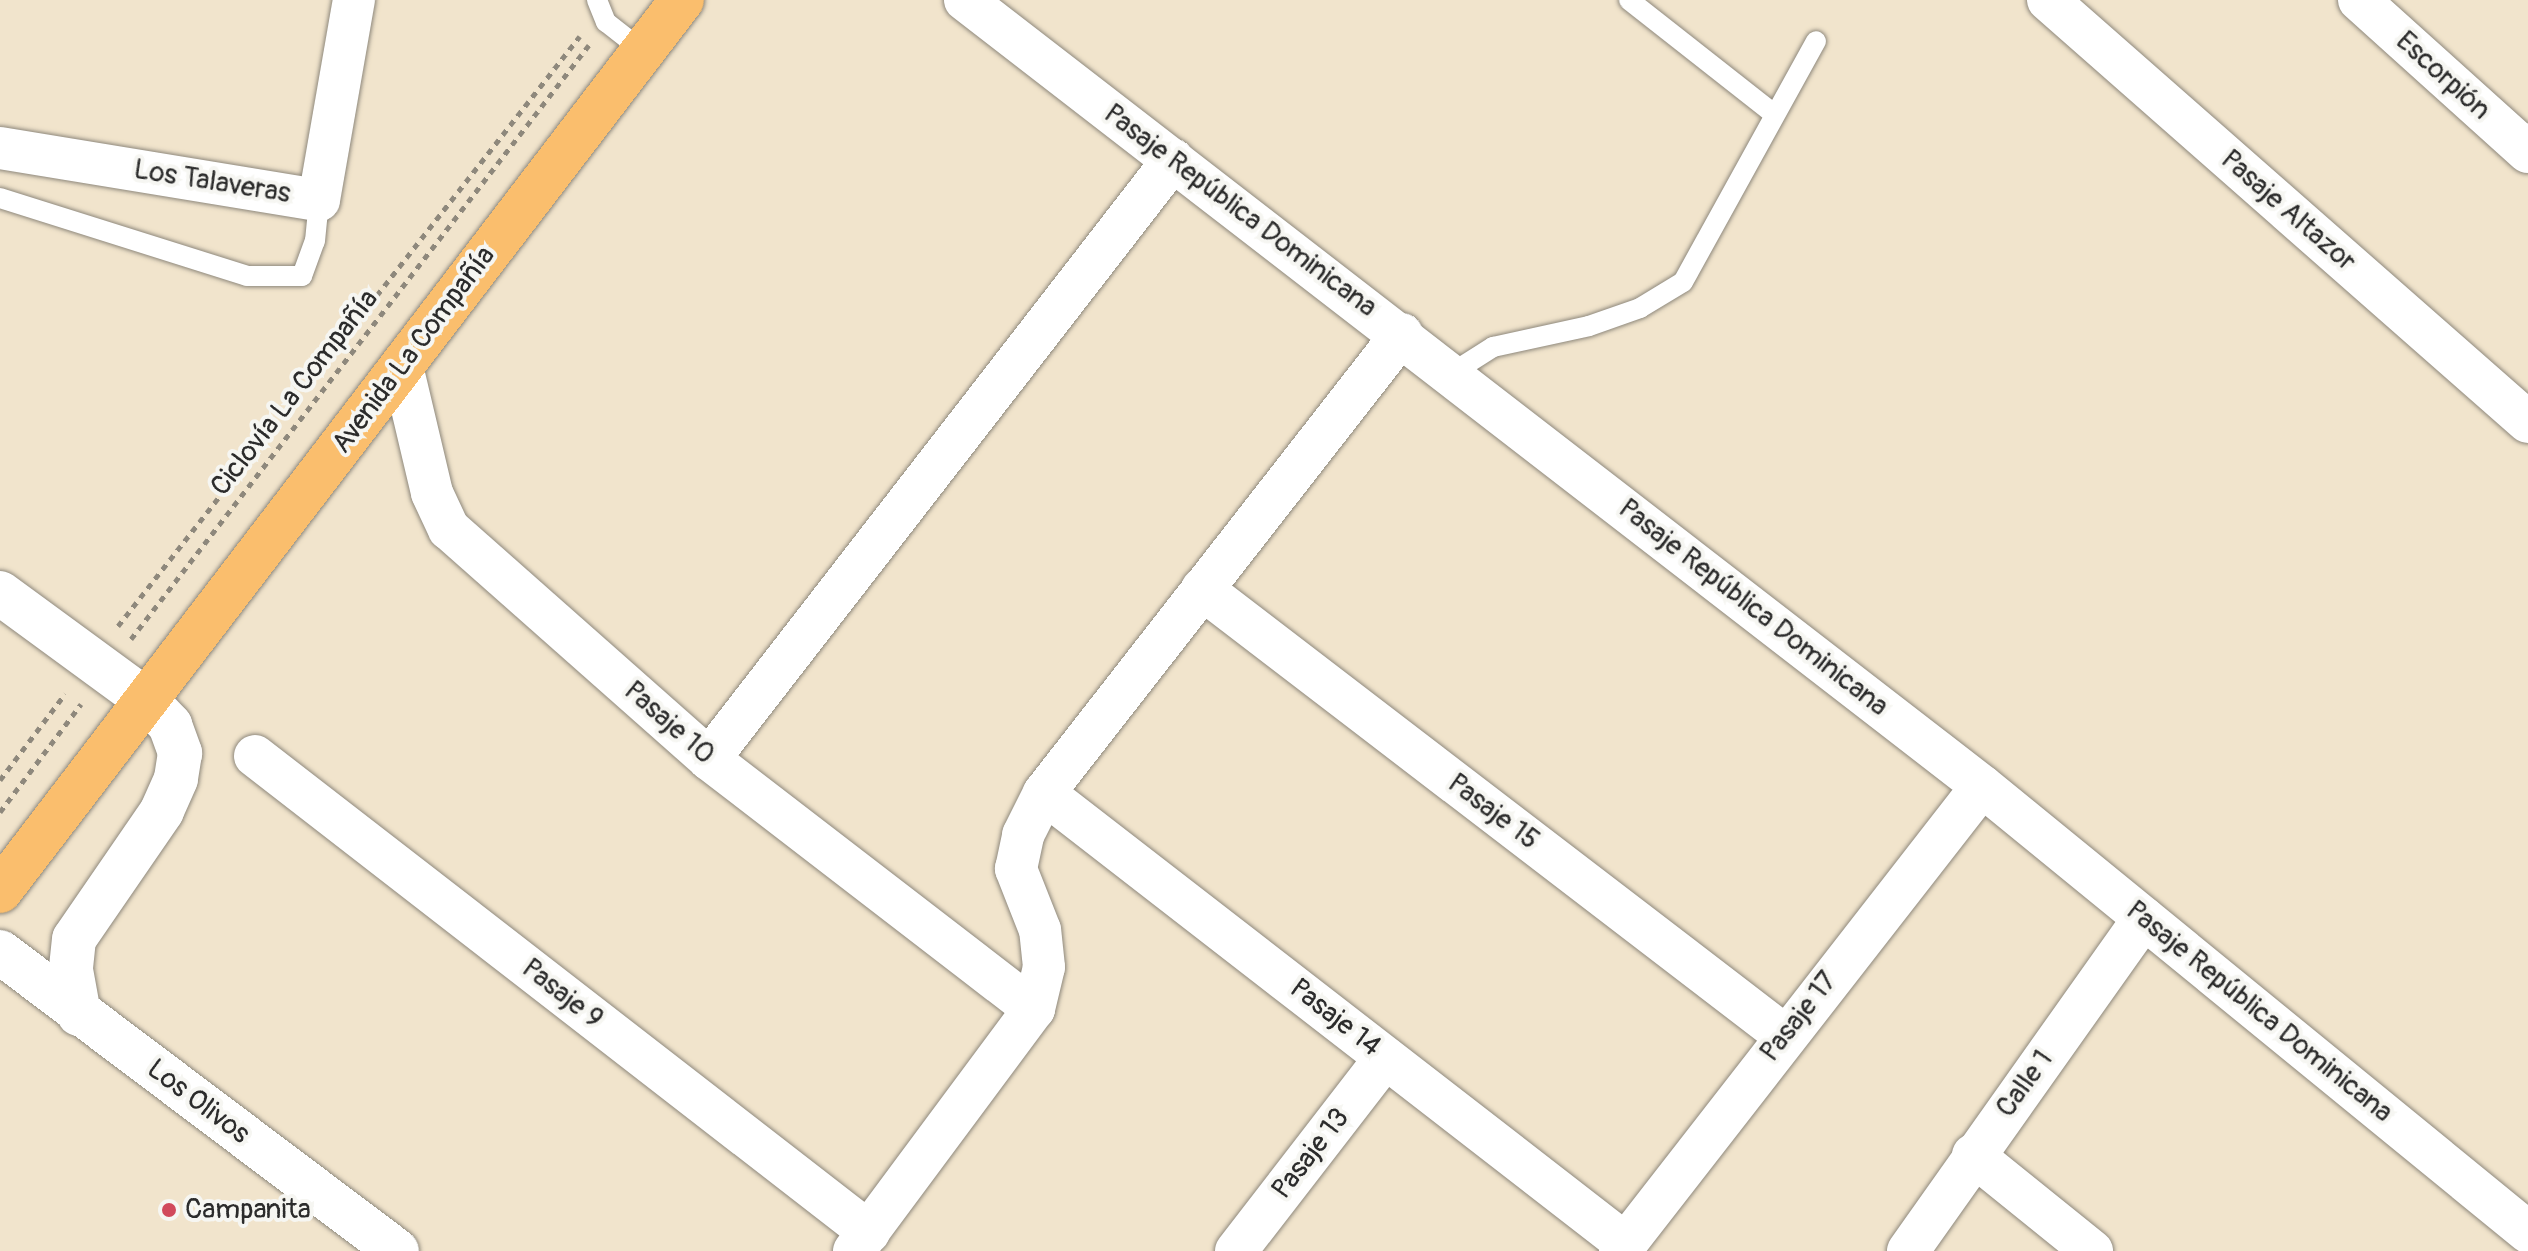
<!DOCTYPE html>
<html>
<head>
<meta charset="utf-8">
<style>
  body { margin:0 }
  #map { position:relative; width:2528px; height:1251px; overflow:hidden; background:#f1e4cc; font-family:Pangolin,sans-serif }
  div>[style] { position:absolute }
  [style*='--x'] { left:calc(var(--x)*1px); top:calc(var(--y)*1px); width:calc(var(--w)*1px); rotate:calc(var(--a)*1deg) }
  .path>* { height:5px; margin-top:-2.5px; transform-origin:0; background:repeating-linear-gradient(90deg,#8e887c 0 6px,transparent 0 12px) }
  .roads { filter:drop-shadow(0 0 2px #8e887c) drop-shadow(0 0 2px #8e887c) }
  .service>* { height:20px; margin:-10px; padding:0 10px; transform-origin:10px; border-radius:10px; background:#fff }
  .minor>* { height:42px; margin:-21px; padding:0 21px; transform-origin:21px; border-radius:21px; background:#fff }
  .tertiary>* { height:44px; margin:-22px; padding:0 22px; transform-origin:22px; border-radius:22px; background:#fff }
  .primary>* { height:44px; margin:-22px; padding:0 22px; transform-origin:22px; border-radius:22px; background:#fabe6d }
  .dots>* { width:22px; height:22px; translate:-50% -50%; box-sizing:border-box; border:4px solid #f6f6f2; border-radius:50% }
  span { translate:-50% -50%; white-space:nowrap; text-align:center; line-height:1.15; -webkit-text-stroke:8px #f6f6f2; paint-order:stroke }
  .street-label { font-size:28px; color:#2b2b2b }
  .poi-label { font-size:28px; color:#2b2b2b }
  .left { translate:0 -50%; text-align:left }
</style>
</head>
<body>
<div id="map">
  <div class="path">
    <i style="--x:118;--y:626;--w:749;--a:-51.94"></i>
    <i style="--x:131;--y:639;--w:750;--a:-52.37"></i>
    <i style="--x:0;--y:780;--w:108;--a:-52.9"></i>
    <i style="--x:0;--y:812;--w:135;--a:-53.1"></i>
  </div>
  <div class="roads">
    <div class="service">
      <i style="--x:597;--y:0;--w:24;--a:68"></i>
      <i style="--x:606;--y:22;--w:47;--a:38.1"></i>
      <i style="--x:1629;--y:0;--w:184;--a:38.2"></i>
      <i style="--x:0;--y:198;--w:259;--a:17.5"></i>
      <i style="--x:247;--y:276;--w:55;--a:0"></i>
      <i style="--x:302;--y:276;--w:37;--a:-70"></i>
      <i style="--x:315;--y:241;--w:41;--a:-84.4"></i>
      <i style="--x:1452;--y:373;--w:49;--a:-32.4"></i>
      <i style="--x:1493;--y:347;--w:98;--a:-12.3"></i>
      <i style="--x:1589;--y:326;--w:54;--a:-19.4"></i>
      <i style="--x:1640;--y:308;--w:50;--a:-31.2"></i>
      <i style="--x:1683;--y:282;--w:275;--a:-61.1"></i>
    </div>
    <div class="minor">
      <i style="--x:965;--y:0;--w:1285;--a:37.7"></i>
      <i style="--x:1982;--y:786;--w:705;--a:39.24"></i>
      <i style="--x:2048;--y:0;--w:639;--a:41.32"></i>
      <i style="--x:2359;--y:0;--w:227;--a:42"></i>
      <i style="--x:0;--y:148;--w:323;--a:9.3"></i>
      <i style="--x:319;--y:200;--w:203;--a:-80.1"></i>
      <i style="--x:402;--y:366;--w:130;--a:76.7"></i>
      <i style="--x:432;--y:493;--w:40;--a:65"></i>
      <i style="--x:449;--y:529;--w:347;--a:41.5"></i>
      <i style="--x:709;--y:759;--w:410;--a:37.6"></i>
      <i style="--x:1202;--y:589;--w:733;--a:37.46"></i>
      <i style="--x:255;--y:756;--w:777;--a:37.78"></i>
      <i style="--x:709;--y:759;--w:758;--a:-52.24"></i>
      <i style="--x:1044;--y:793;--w:736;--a:37.77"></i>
      <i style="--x:1973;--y:1155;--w:153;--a:38.9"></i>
      <i style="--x:854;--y:1251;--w:302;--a:-53.4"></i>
      <i style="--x:1034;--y:1009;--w:43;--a:-76.6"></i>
      <i style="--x:1044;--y:967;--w:37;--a:-96"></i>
      <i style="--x:1040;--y:930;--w:66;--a:-111.5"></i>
      <i style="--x:1016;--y:869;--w:35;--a:-78"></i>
      <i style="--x:1023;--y:835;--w:47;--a:-63.4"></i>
      <i style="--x:1044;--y:793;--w:582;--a:-52.05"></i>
      <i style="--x:1236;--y:1251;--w:244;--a:-52.3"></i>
      <i style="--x:1620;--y:1251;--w:589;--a:-52.1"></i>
      <i style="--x:1908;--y:1251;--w:408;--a:-54.7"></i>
    </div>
    <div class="tertiary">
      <i style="--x:0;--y:593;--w:181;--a:36.2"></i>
      <i style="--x:146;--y:700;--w:35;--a:46"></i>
      <i style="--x:170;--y:725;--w:30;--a:70"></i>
      <i style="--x:180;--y:753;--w:26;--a:99"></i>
      <i style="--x:176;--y:779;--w:35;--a:114"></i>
      <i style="--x:162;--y:811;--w:155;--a:124.5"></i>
      <i style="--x:74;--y:939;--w:31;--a:96"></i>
      <i style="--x:71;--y:970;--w:45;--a:79.7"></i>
      <i style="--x:0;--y:952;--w:497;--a:37"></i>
    </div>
    <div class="primary">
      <i style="--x:0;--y:891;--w:1122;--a:-52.57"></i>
    </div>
  </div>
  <div class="dots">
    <i style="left:169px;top:1210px;background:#d1495b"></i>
  </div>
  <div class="street-label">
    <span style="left:2443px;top:76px;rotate:42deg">Escorpión</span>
    <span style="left:212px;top:182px;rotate:9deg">Los Talaveras</span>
    <span style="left:1240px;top:211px;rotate:37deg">Pasaje República Dominicana</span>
    <span style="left:2288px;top:211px;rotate:41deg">Pasaje Altazor</span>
    <span style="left:414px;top:350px;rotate:-53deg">Avenida La Compañía</span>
    <span style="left:295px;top:393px;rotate:-52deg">Ciclovía La Compañía</span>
    <span style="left:1753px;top:608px;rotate:38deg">Pasaje República Dominicana</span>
    <span style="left:669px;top:723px;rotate:41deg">Pasaje 10</span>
    <span style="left:1493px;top:812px;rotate:37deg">Pasaje 15</span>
    <span style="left:562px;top:994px;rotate:38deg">Pasaje 9</span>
    <span style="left:2259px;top:1012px;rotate:39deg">Pasaje República Dominicana</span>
    <span style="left:1799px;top:1017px;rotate:-52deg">Pasaje 17</span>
    <span style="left:1335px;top:1018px;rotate:38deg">Pasaje 14</span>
    <span style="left:2025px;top:1084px;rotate:-54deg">Calle 1</span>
    <span style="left:198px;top:1102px;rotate:37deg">Los Olivos</span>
    <span style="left:1311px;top:1154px;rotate:-52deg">Pasaje 13</span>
  </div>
  <div class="poi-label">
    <span class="left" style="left:185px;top:1210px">Campanita</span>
  </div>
</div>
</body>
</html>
